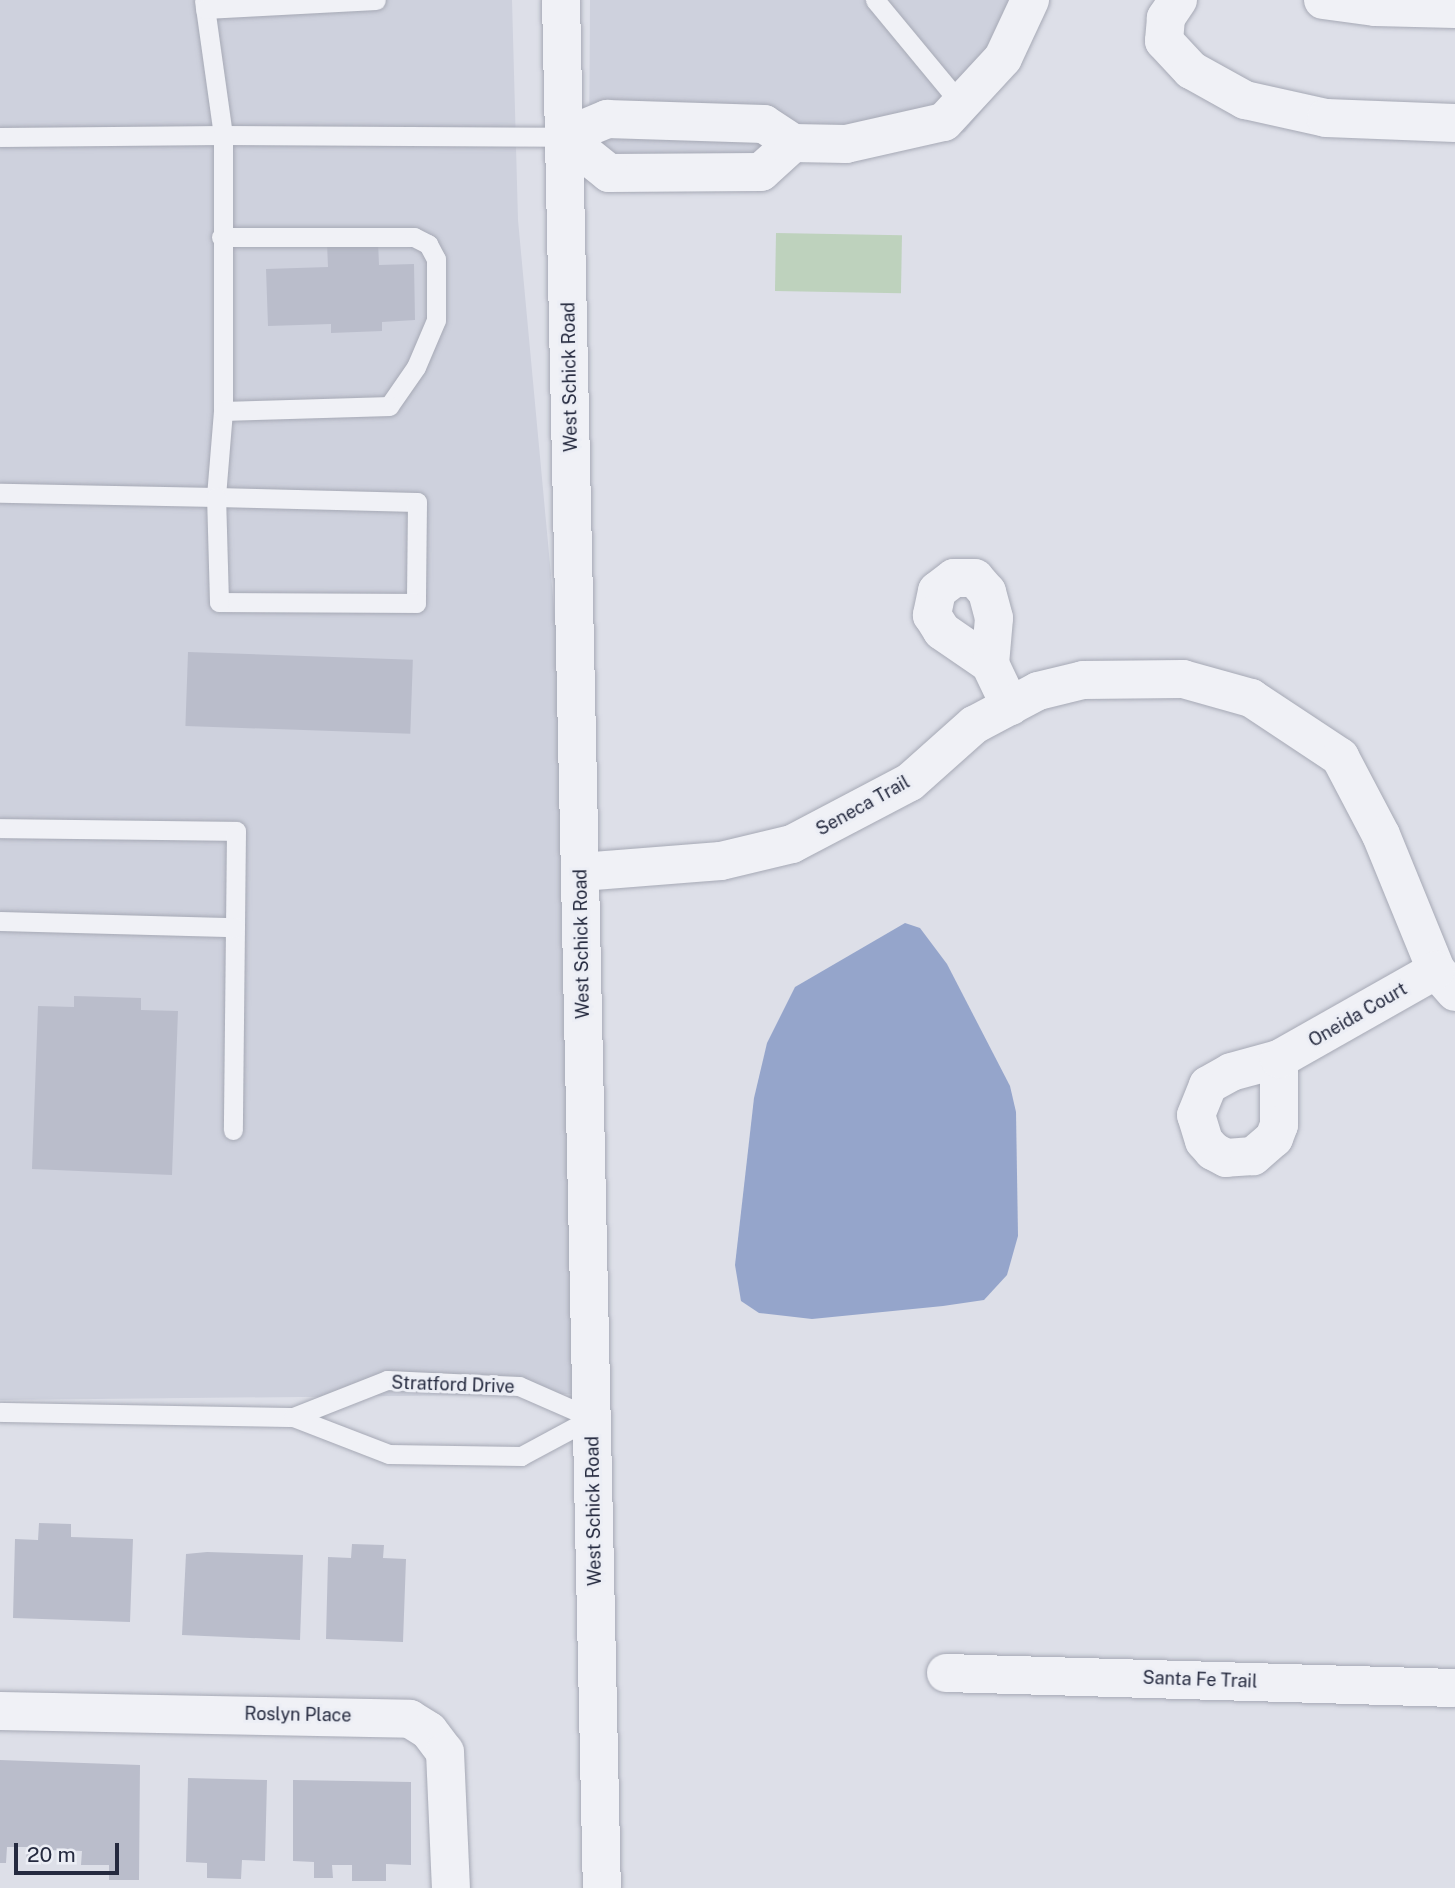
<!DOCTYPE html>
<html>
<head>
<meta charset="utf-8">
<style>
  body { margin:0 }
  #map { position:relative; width:1455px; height:1888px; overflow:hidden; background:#dddfe8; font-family:"Public Sans",sans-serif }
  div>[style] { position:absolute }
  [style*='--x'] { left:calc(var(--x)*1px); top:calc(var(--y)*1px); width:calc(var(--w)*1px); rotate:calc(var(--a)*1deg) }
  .built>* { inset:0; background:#ced1dd }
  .green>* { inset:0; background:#bed2bd; transform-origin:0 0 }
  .water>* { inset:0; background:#95a5cb }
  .building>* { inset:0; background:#babdcb; transform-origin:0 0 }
  .roads { filter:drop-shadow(0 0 2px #a6a9b5) drop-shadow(0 0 2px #a6a9b5) }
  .service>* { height:19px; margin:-9.5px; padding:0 9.5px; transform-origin:9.5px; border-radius:9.5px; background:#f0f1f6 }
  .minor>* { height:38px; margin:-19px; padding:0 19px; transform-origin:19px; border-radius:19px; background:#f0f1f6 }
  .tertiary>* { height:38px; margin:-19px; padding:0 19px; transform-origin:19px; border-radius:19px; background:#f0f1f6 }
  span { translate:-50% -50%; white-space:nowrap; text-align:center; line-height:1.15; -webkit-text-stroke:6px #eceef5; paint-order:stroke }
  .street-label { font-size:18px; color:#252a3f }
  .scale { position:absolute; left:14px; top:1843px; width:105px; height:32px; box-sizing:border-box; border:4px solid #252a3f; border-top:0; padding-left:9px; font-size:21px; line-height:24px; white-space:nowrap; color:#252a3f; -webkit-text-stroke:5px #eceef5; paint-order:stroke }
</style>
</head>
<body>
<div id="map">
  <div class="built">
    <i style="clip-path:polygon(0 0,512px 0,518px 220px,570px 780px,583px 1394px,0 1400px)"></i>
    <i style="clip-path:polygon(590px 0,1041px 0,1023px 60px,965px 132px,844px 162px,589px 160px)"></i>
  </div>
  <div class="green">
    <i style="left:776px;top:233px;width:126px;height:58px;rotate:1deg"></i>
  </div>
  <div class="water">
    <i style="clip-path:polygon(905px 923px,920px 928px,947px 964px,1010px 1086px,1016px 1112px,1018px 1236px,1007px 1275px,984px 1300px,943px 1306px,812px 1319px,759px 1313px,741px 1301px,735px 1265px,754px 1098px,767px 1043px,795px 987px)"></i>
  </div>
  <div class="building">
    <i style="clip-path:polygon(378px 241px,379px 265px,414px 264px,415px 320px,382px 322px,382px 331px,331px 333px,331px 324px,268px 326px,266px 269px,328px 267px,327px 243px)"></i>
    <i style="left:188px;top:652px;width:225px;height:74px;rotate:2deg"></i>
    <i style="clip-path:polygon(74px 996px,141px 998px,141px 1010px,178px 1011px,172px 1175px,32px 1169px,38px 1006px,74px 1007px)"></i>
    <i style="clip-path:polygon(39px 1523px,71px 1524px,71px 1537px,133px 1539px,130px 1622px,13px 1618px,15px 1539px,38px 1540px)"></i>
    <i style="clip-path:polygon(352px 1544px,384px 1545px,383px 1558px,406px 1559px,403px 1642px,326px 1639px,328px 1557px,351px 1558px)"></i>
    <i style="clip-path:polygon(207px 1552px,303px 1555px,300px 1640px,182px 1635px,186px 1554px)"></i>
    <i style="clip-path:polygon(0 1760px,140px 1765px,139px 1880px,109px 1880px,109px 1865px,81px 1865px,82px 1851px,45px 1850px,45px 1863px,26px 1862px,27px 1847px,7px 1847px,6px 1863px,0 1863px)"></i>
    <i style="clip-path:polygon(188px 1778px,267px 1780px,265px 1861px,242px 1860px,241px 1879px,207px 1878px,207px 1863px,186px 1862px)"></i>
    <i style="clip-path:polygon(293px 1780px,411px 1782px,411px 1865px,386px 1864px,386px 1881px,352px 1881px,352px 1865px,332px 1865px,333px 1878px,314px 1878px,314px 1862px,293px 1861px)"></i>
  </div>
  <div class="roads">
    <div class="service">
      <i style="--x:204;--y:0;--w:136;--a:82"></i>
      <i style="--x:223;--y:135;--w:341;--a:0.3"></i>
      <i style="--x:875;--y:0;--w:135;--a:50.4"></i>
      <i style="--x:205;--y:9;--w:171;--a:-3"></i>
      <i style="--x:0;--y:137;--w:223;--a:-0.5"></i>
      <i style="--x:223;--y:135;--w:276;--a:90"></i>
      <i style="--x:223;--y:411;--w:86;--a:94.7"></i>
      <i style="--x:216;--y:497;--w:216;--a:-178.9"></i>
      <i style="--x:221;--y:237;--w:193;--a:0"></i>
      <i style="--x:414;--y:237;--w:16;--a:27"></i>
      <i style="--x:428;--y:244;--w:17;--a:62"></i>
      <i style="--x:436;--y:259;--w:61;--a:90"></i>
      <i style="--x:436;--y:320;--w:51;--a:113.1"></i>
      <i style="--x:416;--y:367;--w:47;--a:124.7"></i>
      <i style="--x:389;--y:406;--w:166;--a:178.3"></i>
      <i style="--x:216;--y:497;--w:201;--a:1.4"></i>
      <i style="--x:417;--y:502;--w:101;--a:90.6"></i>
      <i style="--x:416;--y:603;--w:197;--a:-179.7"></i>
      <i style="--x:219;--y:602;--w:105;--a:-91.6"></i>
      <i style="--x:0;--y:828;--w:236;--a:0.7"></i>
      <i style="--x:236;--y:831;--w:299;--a:90.6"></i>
      <i style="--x:0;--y:921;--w:235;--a:1.5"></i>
      <i style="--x:0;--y:1412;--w:293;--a:1"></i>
      <i style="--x:293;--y:1417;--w:103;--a:21.1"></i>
      <i style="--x:389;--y:1454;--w:132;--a:0.9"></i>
      <i style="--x:521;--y:1456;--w:81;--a:-28.2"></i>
      <i style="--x:293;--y:1417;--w:101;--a:-21.5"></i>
      <i style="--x:387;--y:1380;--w:132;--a:2.6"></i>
      <i style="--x:519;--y:1386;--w:80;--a:23.7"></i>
    </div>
    <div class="minor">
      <i style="--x:1178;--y:0;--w:22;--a:124"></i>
      <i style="--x:1166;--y:18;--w:23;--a:95"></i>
      <i style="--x:1164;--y:41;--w:40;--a:47"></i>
      <i style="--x:1191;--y:70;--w:62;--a:29.1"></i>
      <i style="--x:1245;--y:100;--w:83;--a:12.5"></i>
      <i style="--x:1326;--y:118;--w:129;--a:2.2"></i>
      <i style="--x:1323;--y:0;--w:52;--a:7.7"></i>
      <i style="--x:1375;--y:7;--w:80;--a:1.4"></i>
      <i style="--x:793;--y:143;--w:43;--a:137.8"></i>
      <i style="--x:761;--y:172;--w:152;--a:179.6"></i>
      <i style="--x:609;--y:173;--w:58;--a:-141.3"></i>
      <i style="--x:564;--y:137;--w:47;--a:-22.7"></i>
      <i style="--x:607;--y:119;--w:157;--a:1.8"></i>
      <i style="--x:764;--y:124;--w:35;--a:33"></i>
      <i style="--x:793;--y:143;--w:53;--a:1.1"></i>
      <i style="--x:846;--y:144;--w:100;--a:-12.7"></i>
      <i style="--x:944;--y:122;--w:87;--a:-47.3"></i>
      <i style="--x:1003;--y:58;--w:64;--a:-65"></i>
      <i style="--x:990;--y:664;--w:46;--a:-85"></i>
      <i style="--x:994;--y:618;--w:27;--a:-105"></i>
      <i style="--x:987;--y:592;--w:18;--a:-131"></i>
      <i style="--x:975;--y:578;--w:21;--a:180"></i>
      <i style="--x:954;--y:578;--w:21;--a:143"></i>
      <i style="--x:937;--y:591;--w:25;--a:102"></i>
      <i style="--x:932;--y:615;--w:19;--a:58"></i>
      <i style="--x:942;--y:631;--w:58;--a:34.5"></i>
      <i style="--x:990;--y:664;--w:47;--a:64.5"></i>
      <i style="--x:581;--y:872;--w:140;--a:-4.5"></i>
      <i style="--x:721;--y:861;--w:73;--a:-13.5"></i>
      <i style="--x:792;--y:844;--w:133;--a:-27.7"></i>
      <i style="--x:910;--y:782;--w:86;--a:-41.7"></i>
      <i style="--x:974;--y:725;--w:72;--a:-28"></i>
      <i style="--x:1038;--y:691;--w:46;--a:-13.7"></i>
      <i style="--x:1083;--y:680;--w:100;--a:-0.6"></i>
      <i style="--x:1183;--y:679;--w:71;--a:15.6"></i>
      <i style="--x:1251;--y:698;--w:107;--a:33.5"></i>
      <i style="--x:1340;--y:757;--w:88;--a:62.3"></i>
      <i style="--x:1381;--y:835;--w:146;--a:67.8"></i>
      <i style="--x:1436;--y:970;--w:29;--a:49"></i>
      <i style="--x:1279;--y:1059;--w:66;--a:90"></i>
      <i style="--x:1279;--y:1125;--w:14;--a:111"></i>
      <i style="--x:1274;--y:1138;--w:28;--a:139"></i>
      <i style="--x:1253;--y:1156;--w:27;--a:176"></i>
      <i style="--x:1226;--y:1158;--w:15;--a:-152"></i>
      <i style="--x:1213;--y:1151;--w:13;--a:-132"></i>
      <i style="--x:1204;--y:1141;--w:27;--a:-107"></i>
      <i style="--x:1196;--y:1115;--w:32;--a:-68"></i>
      <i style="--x:1208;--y:1085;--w:26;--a:-29"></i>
      <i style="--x:1231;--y:1072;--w:50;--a:-15.2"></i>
      <i style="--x:1279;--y:1059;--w:180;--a:-29.5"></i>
      <i style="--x:946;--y:1673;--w:509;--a:1.69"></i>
      <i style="--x:0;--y:1711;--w:410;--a:1.1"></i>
      <i style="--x:410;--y:1719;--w:22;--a:32"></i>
      <i style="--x:429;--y:1731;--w:26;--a:53"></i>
      <i style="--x:445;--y:1752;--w:136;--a:87.5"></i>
    </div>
    <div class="tertiary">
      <i style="--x:561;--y:0;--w:1888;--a:88.76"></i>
    </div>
  </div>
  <div class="street-label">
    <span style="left:570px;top:377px;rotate:-91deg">West Schick Road</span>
    <span style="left:863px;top:806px;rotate:-29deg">Seneca Trail</span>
    <span style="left:582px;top:944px;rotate:-91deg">West Schick Road</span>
    <span style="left:1358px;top:1015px;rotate:-30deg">Oneida Court</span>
    <span style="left:453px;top:1385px;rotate:2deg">Stratford Drive</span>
    <span style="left:594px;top:1511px;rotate:-91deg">West Schick Road</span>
    <span style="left:1200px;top:1680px;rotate:2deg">Santa Fe Trail</span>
    <span style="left:298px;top:1715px;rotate:1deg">Roslyn Place</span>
  </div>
  <div class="scale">20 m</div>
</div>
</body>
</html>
